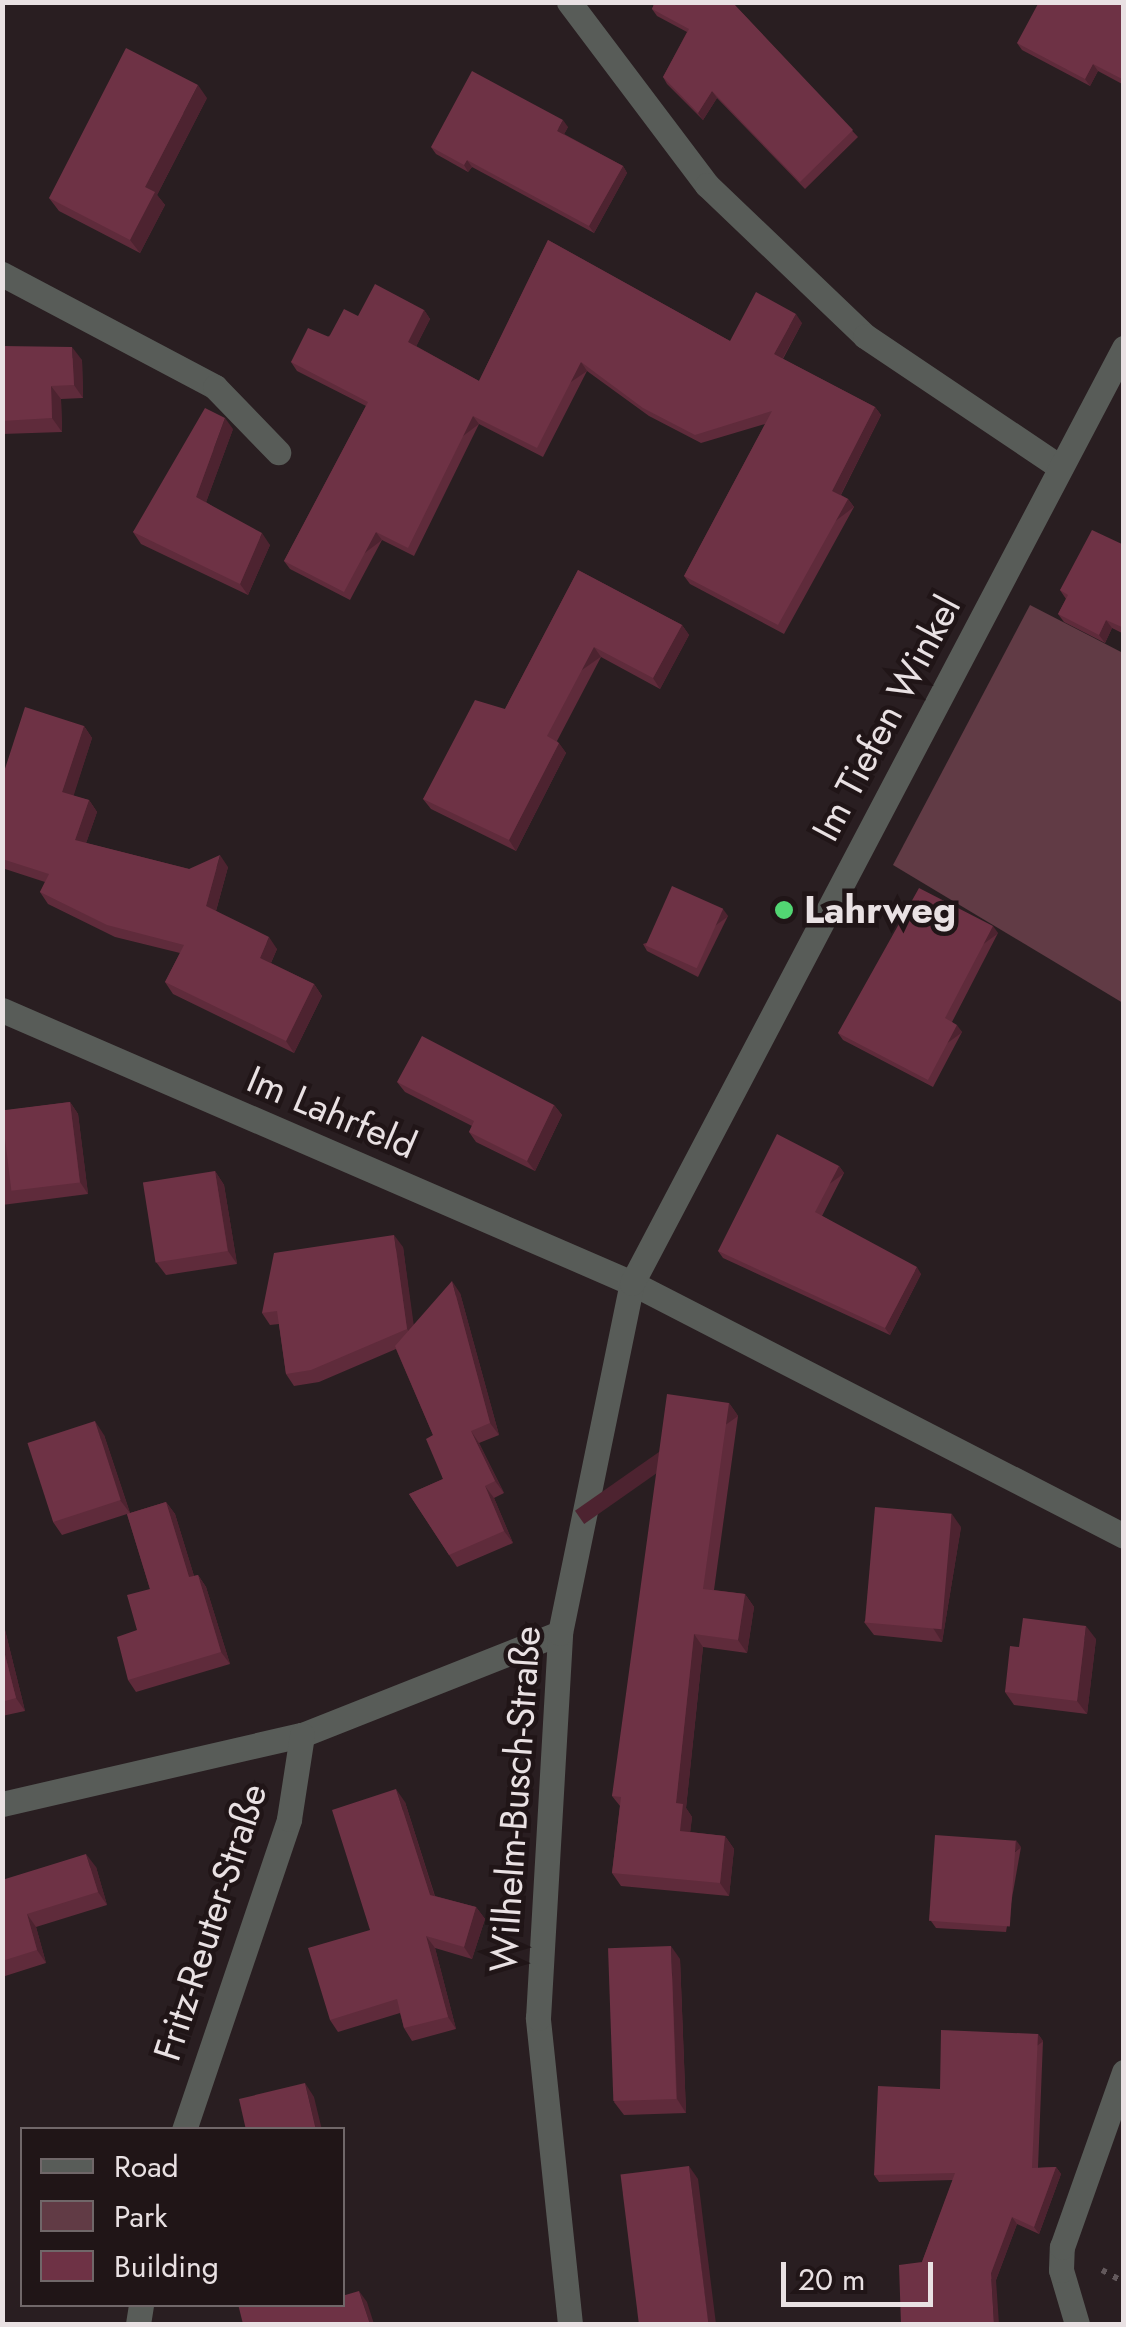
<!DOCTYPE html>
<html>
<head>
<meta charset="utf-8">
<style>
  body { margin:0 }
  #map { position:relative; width:1126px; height:2327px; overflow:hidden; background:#291e21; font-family:Jost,sans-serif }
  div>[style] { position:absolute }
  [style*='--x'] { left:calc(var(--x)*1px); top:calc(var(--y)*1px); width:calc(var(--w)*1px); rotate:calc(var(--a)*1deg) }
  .green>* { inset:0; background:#613b45 }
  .path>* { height:6px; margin-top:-3px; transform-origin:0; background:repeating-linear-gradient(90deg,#63595c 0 5px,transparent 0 13px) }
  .street>* { height:25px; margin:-12.5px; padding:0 12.5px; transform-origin:12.5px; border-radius:12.5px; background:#585c58 }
  .wall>* { inset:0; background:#5f2b3b }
  .shaded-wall>* { inset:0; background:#4d2330; transform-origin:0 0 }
  .building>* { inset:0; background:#6e3245; transform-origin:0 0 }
  .dots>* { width:28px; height:28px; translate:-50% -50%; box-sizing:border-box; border:5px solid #201517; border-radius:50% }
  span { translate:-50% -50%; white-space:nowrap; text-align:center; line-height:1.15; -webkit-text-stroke:9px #201517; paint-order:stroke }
  .street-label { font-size:38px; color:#e9e1e3 }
  .poi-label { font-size:38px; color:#e9e1e3; font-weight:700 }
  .left { translate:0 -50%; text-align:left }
  .frame { position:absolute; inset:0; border:5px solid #e9e1e3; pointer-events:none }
  .legend { position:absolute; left:20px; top:2127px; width:325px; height:180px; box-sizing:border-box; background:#201517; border:2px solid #706769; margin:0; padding:12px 18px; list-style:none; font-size:30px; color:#e9e1e3 }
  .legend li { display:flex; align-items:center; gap:20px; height:50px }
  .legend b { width:50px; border:2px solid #706769 }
  .scale { position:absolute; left:781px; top:2262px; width:152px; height:45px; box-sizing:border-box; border:5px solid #e9e1e3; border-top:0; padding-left:12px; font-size:30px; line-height:35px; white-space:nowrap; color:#e9e1e3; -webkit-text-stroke:8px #201517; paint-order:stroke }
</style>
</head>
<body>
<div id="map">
  <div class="green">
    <i style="clip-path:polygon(1030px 605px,1123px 653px,1123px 1003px,893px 865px)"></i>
  </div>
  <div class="path">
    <i style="--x:1102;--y:2270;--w:25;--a:29"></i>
  </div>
  <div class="street">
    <i style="--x:569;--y:2;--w:229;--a:53"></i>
    <i style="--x:707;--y:185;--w:219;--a:43.7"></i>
    <i style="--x:865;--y:336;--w:235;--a:33.9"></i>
    <i style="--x:2;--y:274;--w:241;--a:27.9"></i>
    <i style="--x:215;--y:387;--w:91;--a:45.9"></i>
    <i style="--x:2;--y:1010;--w:687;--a:23.43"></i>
    <i style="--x:632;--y:1283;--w:553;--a:27.21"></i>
    <i style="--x:2;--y:1804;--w:308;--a:-13"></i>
    <i style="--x:302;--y:1735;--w:277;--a:-21.6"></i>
    <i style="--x:184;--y:2130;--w:328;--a:-71.3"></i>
    <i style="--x:289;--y:1819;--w:85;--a:-81.2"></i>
    <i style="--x:138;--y:2324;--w:20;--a:-81"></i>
    <i style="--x:570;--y:2324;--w:308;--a:-96"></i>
    <i style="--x:538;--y:2018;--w:386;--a:-86.7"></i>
    <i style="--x:560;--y:1633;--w:357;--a:-78.4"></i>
    <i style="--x:632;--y:1283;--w:1057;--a:-62.25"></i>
    <i style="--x:1077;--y:2324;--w:56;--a:-106.5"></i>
    <i style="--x:1061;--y:2270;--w:23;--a:-88"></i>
    <i style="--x:1062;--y:2247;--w:186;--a:-70.5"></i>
  </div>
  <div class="wall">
    <i style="clip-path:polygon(652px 2px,732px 2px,858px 137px,805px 189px,717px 98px,703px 120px,667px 84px,663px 77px,687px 32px,657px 16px,652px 9px,654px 4px)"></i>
    <i style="clip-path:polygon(1124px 2px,1124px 85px,1098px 71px,1090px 86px,1022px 50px,1017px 43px)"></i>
    <i style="clip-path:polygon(207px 98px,157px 195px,165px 205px,140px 253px,59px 211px,49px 198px)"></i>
    <i style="clip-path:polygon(568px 127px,564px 134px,623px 166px,627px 173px,594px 233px,472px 167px,468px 172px,436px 154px,431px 147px)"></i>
    <i style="clip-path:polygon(548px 240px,730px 341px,802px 323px,783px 359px,875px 407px,881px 415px,841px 495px,848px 499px,854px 507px,784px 634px,690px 584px,684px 576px,765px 424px,701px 443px,649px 416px,587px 371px,543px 457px,479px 424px,414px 556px,382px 540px,350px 600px,290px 569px,284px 561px,366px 406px,297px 371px,291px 362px,358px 316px,424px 310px,430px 319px,416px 346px,479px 381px)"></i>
    <i style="clip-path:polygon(2px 346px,82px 360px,83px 398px,61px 399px,62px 432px,2px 434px)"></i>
    <i style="clip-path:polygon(233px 429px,206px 502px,270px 545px,248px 595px,141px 544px,133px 532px)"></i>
    <i style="clip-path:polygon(1124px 545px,1124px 634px,1112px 628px,1105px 643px,1064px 622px,1058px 614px,1066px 599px,1060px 590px)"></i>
    <i style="clip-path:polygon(578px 570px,682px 625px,689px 635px,660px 689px,601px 657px,557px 741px,566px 753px,516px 851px,431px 809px,423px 799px,505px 709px)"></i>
    <i style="clip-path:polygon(84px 726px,92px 738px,73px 796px,89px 800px,97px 812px,86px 843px,189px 869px,228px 867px,216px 911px,277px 949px,271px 963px,314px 984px,322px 996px,294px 1053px,173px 994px,165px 982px,180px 953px,115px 937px,48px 904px,40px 892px,45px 882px,2px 868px,2px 778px)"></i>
    <i style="clip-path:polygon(728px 916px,698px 977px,647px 951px,643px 944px)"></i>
    <i style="clip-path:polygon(998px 933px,952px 1022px,962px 1032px,933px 1087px,843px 1040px,838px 1033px)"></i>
    <i style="clip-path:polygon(397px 1082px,554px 1105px,562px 1115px,535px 1171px,476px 1142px,469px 1132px,472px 1126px,405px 1092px)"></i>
    <i style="clip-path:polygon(70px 1102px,78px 1114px,88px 1194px,2px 1205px,2px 1111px)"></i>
    <i style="clip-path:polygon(839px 1166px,844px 1173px,822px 1216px,921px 1274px,890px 1335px,723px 1258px,718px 1251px)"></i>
    <i style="clip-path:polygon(215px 1171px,224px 1185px,237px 1264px,166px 1275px,156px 1262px)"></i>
    <i style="clip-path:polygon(403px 1247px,413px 1325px,460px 1293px,499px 1435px,479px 1443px,504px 1493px,494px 1498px,513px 1543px,457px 1567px,409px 1494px,443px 1479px,433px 1435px,396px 1349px,319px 1382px,294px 1386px,286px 1374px,279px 1324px,270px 1325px,262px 1313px)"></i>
    <i style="clip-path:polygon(729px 1403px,738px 1416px,714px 1590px,745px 1594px,754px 1607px,747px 1653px,703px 1647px,686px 1808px,692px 1817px,690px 1832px,725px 1836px,734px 1849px,729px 1896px,621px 1886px,612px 1873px,620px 1806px,612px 1796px)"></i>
    <i style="clip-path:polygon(104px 1435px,130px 1513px,166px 1502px,175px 1514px,194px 1576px,198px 1575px,206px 1587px,230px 1664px,136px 1692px,128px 1680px,137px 1630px,150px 1589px,127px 1514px,62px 1535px,53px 1522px)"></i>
    <i style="clip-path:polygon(961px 1527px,942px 1642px,874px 1635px,864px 1622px)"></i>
    <i style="clip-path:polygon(2px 1626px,5px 1630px,25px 1711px,2px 1716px)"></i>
    <i style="clip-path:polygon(1096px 1639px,1087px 1714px,1014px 1705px,1005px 1692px,1019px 1647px)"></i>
    <i style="clip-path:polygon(405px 1802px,435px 1896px,476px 1907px,485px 1919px,472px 1959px,435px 1948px,456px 2029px,412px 2041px,404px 2028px,400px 2013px,338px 2032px,330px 2020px,370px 1930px)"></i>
    <i style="clip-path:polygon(1021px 1847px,1006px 1932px,936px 1928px,931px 1921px)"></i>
    <i style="clip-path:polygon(96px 1867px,107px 1905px,36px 1927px,46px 1963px,2px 1977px,2px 1880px)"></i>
    <i style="clip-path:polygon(680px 1959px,686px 2113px,624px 2115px,614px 2102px)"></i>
    <i style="clip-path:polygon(1038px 2034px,1043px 2041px,1038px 2168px,1056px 2167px,1061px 2174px,1039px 2234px,1017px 2224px,996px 2280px,922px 2262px,953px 2180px,879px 2182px,874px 2175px,940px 2089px)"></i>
  </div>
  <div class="shaded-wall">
    <i style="clip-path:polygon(1093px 64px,1098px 71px,1090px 86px,1085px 79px)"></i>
    <i style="clip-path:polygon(198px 85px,207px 98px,157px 195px,165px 205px,140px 253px,130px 240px,145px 187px)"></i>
    <i style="clip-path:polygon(712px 91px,717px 98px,703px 120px,698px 113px)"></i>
    <i style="clip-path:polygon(563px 120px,568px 127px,562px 138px,557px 131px)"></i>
    <i style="clip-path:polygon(467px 160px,472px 167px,468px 172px,464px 165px)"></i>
    <i style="clip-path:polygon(623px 166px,627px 173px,594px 233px,589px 226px)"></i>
    <i style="clip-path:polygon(424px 310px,430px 319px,414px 351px,408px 342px)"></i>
    <i style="clip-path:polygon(796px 314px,802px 323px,780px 363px,774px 354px)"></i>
    <i style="clip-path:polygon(72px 347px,82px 360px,83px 398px,74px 385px)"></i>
    <i style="left:581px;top:362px;width:11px;height:97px;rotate:56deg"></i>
    <i style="clip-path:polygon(51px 386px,61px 399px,62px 432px,52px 418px)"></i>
    <i style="clip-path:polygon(875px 407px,881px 415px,838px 500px,832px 491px)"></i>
    <i style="left:473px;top:416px;width:10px;height:147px;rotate:53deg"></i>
    <i style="clip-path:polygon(225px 418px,233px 429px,204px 508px,196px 497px)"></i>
    <i style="left:848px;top:499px;width:10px;height:144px;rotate:53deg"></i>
    <i style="left:376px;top:532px;width:10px;height:68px;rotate:53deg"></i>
    <i style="clip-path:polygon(262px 533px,270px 545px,248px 595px,240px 584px)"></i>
    <i style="clip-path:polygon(1106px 620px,1112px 628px,1105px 643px,1099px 635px)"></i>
    <i style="clip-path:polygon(682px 625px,689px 635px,660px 689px,653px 678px)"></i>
    <i style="left:594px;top:647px;width:12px;height:101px;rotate:55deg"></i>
    <i style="clip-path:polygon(84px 726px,92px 738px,71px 804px,62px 792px)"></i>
    <i style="clip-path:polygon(559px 743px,566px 753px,516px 851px,509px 840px)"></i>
    <i style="clip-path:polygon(89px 800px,97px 812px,83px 852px,75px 840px)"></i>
    <i style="clip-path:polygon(220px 855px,228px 867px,214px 918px,206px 906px)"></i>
    <i style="left:723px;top:909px;width:9px;height:68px;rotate:54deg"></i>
    <i style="left:993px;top:926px;width:9px;height:104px;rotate:54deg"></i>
    <i style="clip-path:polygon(269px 937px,277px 949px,268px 969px,260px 958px)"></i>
    <i style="clip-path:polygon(314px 984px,322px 996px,294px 1053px,286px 1041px)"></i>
    <i style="left:957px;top:1025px;width:9px;height:62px;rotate:54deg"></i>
    <i style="clip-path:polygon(70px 1102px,78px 1114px,88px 1194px,80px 1182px)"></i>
    <i style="clip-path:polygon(554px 1105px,562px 1115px,535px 1171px,527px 1161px)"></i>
    <i style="left:839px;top:1166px;width:9px;height:52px;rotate:54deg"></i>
    <i style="clip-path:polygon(215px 1171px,224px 1185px,237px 1264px,228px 1251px)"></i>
    <i style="clip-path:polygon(394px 1235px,403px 1247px,416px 1341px,407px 1329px)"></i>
    <i style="clip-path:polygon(917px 1267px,921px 1274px,890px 1335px,885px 1328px)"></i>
    <i style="clip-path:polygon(452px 1281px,460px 1293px,499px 1435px,490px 1423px)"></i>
    <i style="left:729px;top:1403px;width:16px;height:188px;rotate:55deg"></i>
    <i style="clip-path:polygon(95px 1421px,104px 1435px,130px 1513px,120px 1500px)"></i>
    <i style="clip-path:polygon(471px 1431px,479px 1443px,504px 1493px,495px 1481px)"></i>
    <i style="clip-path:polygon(485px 1486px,494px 1498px,513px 1543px,504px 1531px)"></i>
    <i style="clip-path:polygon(166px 1502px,175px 1514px,198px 1589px,189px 1577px)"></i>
    <i style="clip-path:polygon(952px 1514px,961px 1527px,942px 1642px,933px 1628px)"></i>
    <i style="clip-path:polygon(198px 1575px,206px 1587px,230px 1664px,221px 1652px)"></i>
    <i style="clip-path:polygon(745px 1594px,754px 1607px,747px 1653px,738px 1640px)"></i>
    <i style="clip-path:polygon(2px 1626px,5px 1630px,25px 1711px,16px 1698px,2px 1643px)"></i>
    <i style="clip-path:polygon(1086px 1626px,1096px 1639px,1087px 1714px,1077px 1701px)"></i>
    <i style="clip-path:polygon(694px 1634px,703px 1647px,686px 1808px,692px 1817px,689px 1844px,680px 1831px,676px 1803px)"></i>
    <i style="clip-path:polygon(396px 1789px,405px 1802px,438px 1907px,430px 1895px)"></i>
    <i style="clip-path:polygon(725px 1836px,734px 1849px,729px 1896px,720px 1883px)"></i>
    <i style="left:1016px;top:1840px;width:9px;height:86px;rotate:54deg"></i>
    <i style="clip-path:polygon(86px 1854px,96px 1867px,107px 1905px,98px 1892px)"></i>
    <i style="clip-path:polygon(476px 1907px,485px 1919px,472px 1959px,464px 1947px)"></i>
    <i style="clip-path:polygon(27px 1914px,36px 1927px,46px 1963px,37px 1950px)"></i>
    <i style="clip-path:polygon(426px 1936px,435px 1948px,456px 2029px,448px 2017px)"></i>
    <i style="clip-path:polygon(671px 1946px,680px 1959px,686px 2113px,677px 2099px)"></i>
    <i style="left:1038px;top:2034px;width:9px;height:134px;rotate:54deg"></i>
    <i style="clip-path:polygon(305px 2083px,314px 2097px,322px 2130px,316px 2130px)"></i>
    <i style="clip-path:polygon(689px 2166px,698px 2179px,716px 2324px,708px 2324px)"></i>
    <i style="clip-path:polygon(1056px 2167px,1061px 2174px,1039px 2234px,1034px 2227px)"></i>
    <i style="clip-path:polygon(1012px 2217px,1017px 2224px,996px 2280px,999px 2324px,994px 2324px,991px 2273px)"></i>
    <i style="clip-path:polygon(359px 2291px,367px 2302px,374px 2324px,370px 2324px)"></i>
  </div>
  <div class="building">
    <i style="clip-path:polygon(655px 2px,732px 2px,853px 130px,800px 182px,712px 91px,698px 113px,663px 77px,689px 29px,652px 9px)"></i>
    <i style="clip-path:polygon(1039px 2px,1124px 2px,1124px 80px,1093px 64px,1085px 79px,1017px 43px)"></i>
    <i style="clip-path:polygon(126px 48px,198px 85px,145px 187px,155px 192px,130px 240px,49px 198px)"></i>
    <i style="clip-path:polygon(472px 71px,563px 120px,557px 131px,623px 166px,589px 226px,467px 160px,464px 165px,431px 147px)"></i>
    <i style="clip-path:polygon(548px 240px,730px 341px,756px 292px,796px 314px,774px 354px,875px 407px,832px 491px,848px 499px,778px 625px,684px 576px,772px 411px,695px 435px,643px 408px,581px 362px,537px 448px,473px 416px,408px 548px,376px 532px,344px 592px,284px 561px,368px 402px,291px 362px,308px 328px,329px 337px,344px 309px,358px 316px,375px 284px,424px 310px,408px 342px,479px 381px)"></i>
    <i style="clip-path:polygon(2px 346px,72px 347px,74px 385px,51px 386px,52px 418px,2px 421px)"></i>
    <i style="clip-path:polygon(205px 408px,225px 418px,196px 497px,262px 533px,240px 584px,133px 532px)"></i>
    <i style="clip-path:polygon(1092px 530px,1124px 545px,1124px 628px,1106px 620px,1099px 635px,1058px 614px,1068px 595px,1060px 590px)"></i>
    <i style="clip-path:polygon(578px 570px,682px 625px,653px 678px,594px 647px,547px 736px,559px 743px,509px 840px,423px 799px,475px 700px,505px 709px)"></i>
    <i style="clip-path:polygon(25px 707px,84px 726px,62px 792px,89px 800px,75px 840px,189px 869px,220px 855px,206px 906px,269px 937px,260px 958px,314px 984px,286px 1041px,165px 982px,184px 945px,107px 925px,40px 892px,49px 874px,2px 859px,2px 778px)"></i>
    <i style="left:672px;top:886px;width:56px;height:65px;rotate:24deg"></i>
    <i style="clip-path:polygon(919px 888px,993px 926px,945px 1018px,957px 1025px,928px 1080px,838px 1033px)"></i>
    <i style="clip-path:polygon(422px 1036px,554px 1105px,527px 1161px,469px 1132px,474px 1121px,397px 1082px)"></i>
    <i style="left:70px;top:1102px;width:81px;height:69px;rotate:83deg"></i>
    <i style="clip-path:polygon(777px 1134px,839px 1166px,815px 1212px,917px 1267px,885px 1328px,718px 1251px)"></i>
    <i style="left:215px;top:1171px;width:81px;height:73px;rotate:81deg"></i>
    <i style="clip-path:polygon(394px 1235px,407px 1329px,311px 1370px,286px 1374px,277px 1311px,262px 1313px,274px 1253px)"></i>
    <i style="clip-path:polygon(452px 1281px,490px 1423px,471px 1431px,495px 1481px,485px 1486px,504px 1531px,449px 1555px,409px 1494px,443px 1479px,426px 1439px,433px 1435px,395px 1346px)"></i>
    <i style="clip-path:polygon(667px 1394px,729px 1403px,703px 1589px,745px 1594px,738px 1640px,694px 1634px,676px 1803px,683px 1804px,680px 1831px,725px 1836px,720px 1883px,612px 1873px,621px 1797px,612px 1796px)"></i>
    <i style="left:95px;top:1421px;width:83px;height:71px;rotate:72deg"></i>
    <i style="clip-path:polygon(166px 1502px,189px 1577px,198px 1575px,221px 1652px,128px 1680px,117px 1637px,137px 1630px,127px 1595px,150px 1589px,127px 1514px)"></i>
    <i style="left:875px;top:1507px;width:77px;height:116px;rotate:5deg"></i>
    <i style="clip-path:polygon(1023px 1618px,1086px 1626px,1077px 1701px,1005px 1692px,1010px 1646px,1019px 1647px)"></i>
    <i style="clip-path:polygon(2px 1643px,16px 1698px,2px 1702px)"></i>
    <i style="clip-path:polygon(396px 1789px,430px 1895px,476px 1907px,464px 1947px,426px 1936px,448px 2017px,404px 2028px,397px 1999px,330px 2020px,308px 1948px,370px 1930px,332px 1810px)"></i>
    <i style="left:935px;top:1835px;width:81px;height:86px;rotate:4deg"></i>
    <i style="clip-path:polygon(86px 1854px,98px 1892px,27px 1914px,37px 1950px,2px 1961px,2px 1880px)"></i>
    <i style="left:671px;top:1946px;width:153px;height:63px;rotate:88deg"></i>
    <i style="clip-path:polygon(941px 2030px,1038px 2034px,1032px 2168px,1056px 2167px,1034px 2227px,1012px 2217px,991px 2273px,994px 2324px,901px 2324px,899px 2265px,922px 2262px,955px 2173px,874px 2175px,878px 2086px,940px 2089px)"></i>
    <i style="clip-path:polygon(305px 2083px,316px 2130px,246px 2130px,239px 2099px)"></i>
    <i style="left:689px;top:2166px;width:159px;height:69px;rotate:83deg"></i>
    <i style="clip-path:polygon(359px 2291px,370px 2324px,243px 2324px,238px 2304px,342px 2304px,342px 2296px)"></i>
  </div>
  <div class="dots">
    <i style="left:784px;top:910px;background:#52d673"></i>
  </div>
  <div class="street-label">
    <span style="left:886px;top:718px;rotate:-62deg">Im Tiefen Winkel</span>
    <span style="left:332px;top:1112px;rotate:23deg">Im Lahrfeld</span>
    <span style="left:515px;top:1799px;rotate:-86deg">Wilhelm-Busch-Straße</span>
    <span style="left:210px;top:1922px;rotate:-72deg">Fritz-Reuter-Straße</span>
  </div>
  <div class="poi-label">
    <span class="left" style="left:804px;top:910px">Lahrweg</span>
  </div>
  <div class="frame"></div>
  <ul class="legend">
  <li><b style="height:12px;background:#585c58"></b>Road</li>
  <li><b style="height:28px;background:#613b45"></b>Park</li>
  <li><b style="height:28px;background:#6e3245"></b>Building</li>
  </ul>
  <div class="scale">20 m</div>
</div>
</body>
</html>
